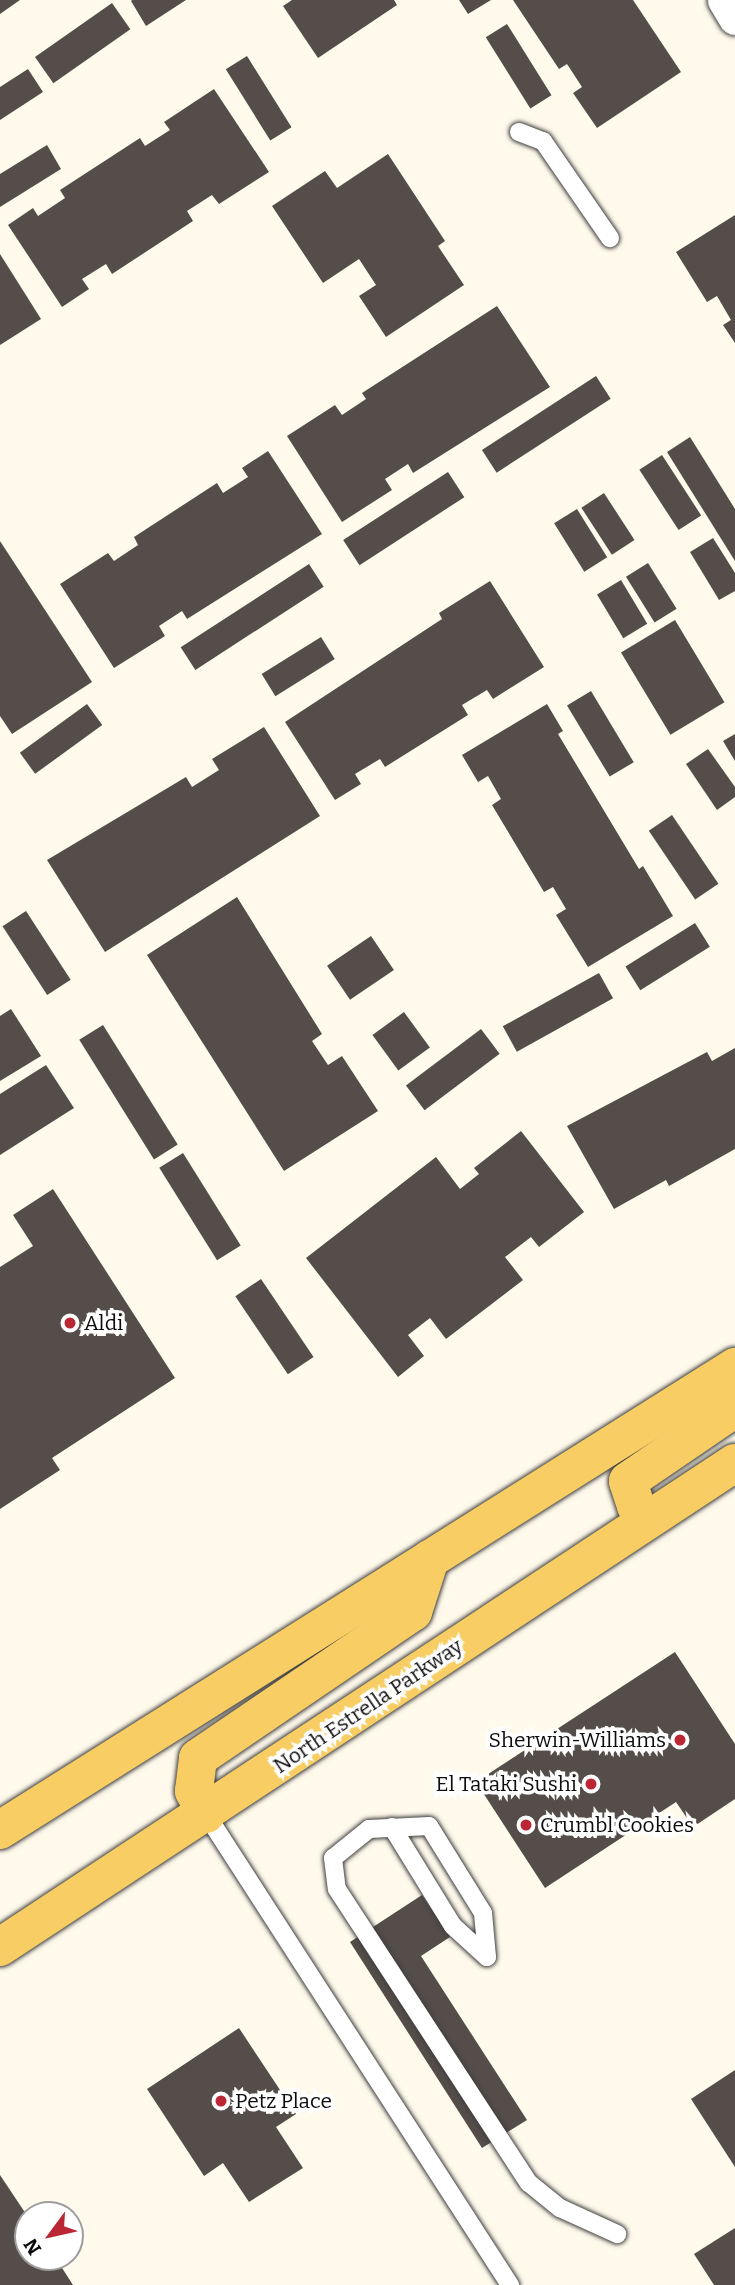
<!DOCTYPE html>
<html>
<head>
<meta charset="utf-8">
<style>
  body { margin:0 }
  #map { position:relative; width:735px; height:2285px; overflow:hidden; background:#fffaec; font-family:Bitter,serif }
  div>[style] { position:absolute }
  [style*='--x'] { left:calc(var(--x)*1px); top:calc(var(--y)*1px); width:calc(var(--w)*1px); rotate:calc(var(--a)*1deg) }
  .building>* { inset:0; background:#554d49; transform-origin:0 0 }
  .roads { filter:drop-shadow(0 0 2px #3f3f3f) drop-shadow(0 0 2px #3f3f3f) }
  .lane>* { height:18px; margin:-9px; padding:0 9px; transform-origin:9px; border-radius:9px; background:#fff }
  .street>* { height:33px; margin:-16.5px; padding:0 16.5px; transform-origin:16.5px; border-radius:16.5px; background:#fff }
  .primary>* { height:38px; margin:-19px; padding:0 19px; transform-origin:19px; border-radius:19px; background:#f7cd64 }
  .dots>* { width:19px; height:19px; translate:-50% -50%; box-sizing:border-box; border:4px solid #fff; border-radius:50% }
  span { translate:-50% -50%; white-space:nowrap; text-align:center; line-height:1.15; -webkit-text-stroke:7px #fff; paint-order:stroke }
  .poi-label { font-size:21px; color:#0c0c0c }
  .left { translate:0 -50%; text-align:left }
  .right { translate:-100% -50%; text-align:right }
  .street-label { font-size:21px; color:#0c0c0c }
  .north { position:absolute; left:14px; top:2201px; width:70px; height:70px; box-sizing:border-box; background:#fff; border:2px solid #9e9e9e; border-radius:50%; rotate:237deg; font-size:19px; font-weight:700; line-height:28px; text-align:center; color:#0c0c0c }
  .north::after { content:''; display:block; margin:auto; width:24px; height:32px; background:#bb2634; clip-path:polygon(50% 0,100% 100%,50% 72%,0 100%) }
</style>
</head>
<body>
<div id="map">
  <div class="building">
    <i style="clip-path:polygon(0 0,20px 0,0 14px)"></i>
    <i style="clip-path:polygon(186px 0,146px 26px,131px 1px,132px 0)"></i>
    <i style="clip-path:polygon(292px 0,394px 0,397px 5px,318px 58px,283px 6px)"></i>
    <i style="clip-path:polygon(459px 0,491px 0,468px 14px)"></i>
    <i style="clip-path:polygon(513px 0,633px 0,681px 72px,597px 128px,573px 93px,582px 87px,567px 64px,559px 69px)"></i>
    <i style="left:112px;top:3px;width:32px;height:94px;rotate:55deg"></i>
    <i style="left:507px;top:24px;width:84px;height:25px;rotate:58deg"></i>
    <i style="left:247px;top:56px;width:84px;height:25px;rotate:58deg"></i>
    <i style="clip-path:polygon(28px 69px,43px 92px,0 120px,0 87px)"></i>
    <i style="clip-path:polygon(214px 89px,269px 172px,219px 204px,212px 195px,187px 211px,193px 221px,112px 274px,106px 264px,82px 279px,89px 289px,62px 307px,8px 225px,33px 208px,38px 216px,65px 198px,60px 190px,140px 138px,145px 146px,170px 130px,164px 122px)"></i>
    <i style="clip-path:polygon(47px 145px,61px 169px,0 207px,0 174px)"></i>
    <i style="clip-path:polygon(388px 154px,445px 241px,438px 246px,464px 285px,386px 337px,359px 296px,376px 285px,359px 259px,323px 283px,272px 206px,325px 171px,337px 188px)"></i>
    <i style="clip-path:polygon(735px 215px,735px 343px,723px 325px,731px 320px,717px 296px,707px 302px,676px 252px)"></i>
    <i style="clip-path:polygon(0 254px,41px 319px,0 345px)"></i>
    <i style="clip-path:polygon(497px 306px,550px 387px,413px 473px,408px 464px,385px 479px,392px 490px,342px 522px,287px 436px,335px 405px,342px 415px,366px 399px,362px 393px)"></i>
    <i style="left:596px;top:376px;width:27px;height:136px;rotate:57deg"></i>
    <i style="clip-path:polygon(690px 437px,735px 509px,735px 561px,667px 452px)"></i>
    <i style="clip-path:polygon(268px 451px,322px 534px,187px 619px,182px 611px,159px 626px,165px 636px,114px 668px,60px 584px,108px 553px,114px 561px,138px 545px,134px 537px,217px 483px,223px 493px,248px 477px,242px 468px)"></i>
    <i style="left:662px;top:455px;width:72px;height:27px;rotate:57deg"></i>
    <i style="left:448px;top:472px;width:30px;height:125px;rotate:57deg"></i>
    <i style="left:604px;top:493px;width:56px;height:27px;rotate:57deg"></i>
    <i style="left:577px;top:509px;width:57px;height:27px;rotate:58deg"></i>
    <i style="clip-path:polygon(713px 538px,735px 573px,735px 591px,719px 600px,690px 552px)"></i>
    <i style="clip-path:polygon(0 541px,92px 682px,12px 734px,0 716px)"></i>
    <i style="left:648px;top:563px;width:54px;height:26px;rotate:58deg"></i>
    <i style="left:309px;top:564px;width:27px;height:153px;rotate:57deg"></i>
    <i style="left:621px;top:580px;width:51px;height:28px;rotate:59deg"></i>
    <i style="clip-path:polygon(490px 581px,544px 667px,493px 699px,487px 690px,462px 705px,468px 715px,385px 767px,380px 759px,355px 774px,361px 784px,335px 800px,285px 722px,442px 619px,439px 613px)"></i>
    <i style="left:675px;top:620px;width:96px;height:63px;rotate:59deg"></i>
    <i style="left:321px;top:637px;width:26px;height:70px;rotate:58deg"></i>
    <i style="left:591px;top:691px;width:83px;height:28px;rotate:59deg"></i>
    <i style="left:87px;top:704px;width:26px;height:83px;rotate:54deg"></i>
    <i style="clip-path:polygon(547px 704px,563px 731px,558px 734px,639px 869px,643px 866px,673px 916px,588px 967px,556px 915px,566px 909px,553px 887px,544px 892px,492px 805px,501px 799px,488px 776px,478px 782px,462px 755px)"></i>
    <i style="clip-path:polygon(264px 727px,320px 816px,105px 952px,47px 860px,186px 777px,192px 787px,219px 770px,212px 759px)"></i>
    <i style="clip-path:polygon(735px 734px,735px 761px,723px 741px)"></i>
    <i style="clip-path:polygon(708px 749px,735px 787px,735px 797px,717px 810px,686px 764px)"></i>
    <i style="left:672px;top:815px;width:83px;height:28px;rotate:56deg"></i>
    <i style="clip-path:polygon(237px 897px,322px 1034px,312px 1041px,328px 1065px,342px 1056px,378px 1111px,284px 1171px,147px 955px)"></i>
    <i style="left:26px;top:911px;width:82px;height:28px;rotate:57deg"></i>
    <i style="left:695px;top:923px;width:28px;height:82px;rotate:58deg"></i>
    <i style="left:371px;top:936px;width:41px;height:53px;rotate:56deg"></i>
    <i style="left:599px;top:973px;width:29px;height:110px;rotate:61deg"></i>
    <i style="clip-path:polygon(11px 1009px,41px 1056px,0 1081px,0 1016px)"></i>
    <i style="left:404px;top:1012px;width:44px;height:39px;rotate:54deg"></i>
    <i style="left:103px;top:1025px;width:141px;height:28px;rotate:58deg"></i>
    <i style="left:481px;top:1029px;width:31px;height:94px;rotate:53deg"></i>
    <i style="clip-path:polygon(735px 1048px,735px 1149px,669px 1186px,666px 1180px,614px 1209px,567px 1126px,707px 1052px,712px 1061px)"></i>
    <i style="clip-path:polygon(46px 1065px,74px 1108px,0 1155px,0 1094px)"></i>
    <i style="clip-path:polygon(521px 1131px,584px 1212px,539px 1247px,531px 1237px,505px 1257px,523px 1280px,446px 1339px,430px 1318px,408px 1335px,424px 1356px,398px 1377px,306px 1258px,436px 1157px,460px 1189px,479px 1174px,474px 1168px)"></i>
    <i style="left:183px;top:1153px;width:109px;height:28px;rotate:58deg"></i>
    <i style="clip-path:polygon(53px 1189px,175px 1378px,52px 1458px,60px 1470px,0 1509px,0 1267px,33px 1246px,13px 1215px)"></i>
    <i style="left:261px;top:1279px;width:94px;height:31px;rotate:56deg"></i>
    <i style="clip-path:polygon(675px 1652px,735px 1744px,735px 1799px,693px 1827px,676px 1802px,545px 1888px,476px 1782px)"></i>
    <i style="clip-path:polygon(422px 1895px,450px 1937px,421px 1956px,527px 2120px,482px 2148px,350px 1942px)"></i>
    <i style="clip-path:polygon(239px 2028px,296px 2114px,276px 2127px,303px 2168px,249px 2202px,223px 2163px,204px 2176px,147px 2089px)"></i>
    <i style="clip-path:polygon(735px 2070px,735px 2167px,691px 2099px)"></i>
    <i style="clip-path:polygon(0 2175px,28px 2217px,28px 2257px,55px 2257px,73px 2285px,0 2285px)"></i>
    <i style="clip-path:polygon(735px 2228px,735px 2285px,714px 2285px,694px 2254px)"></i>
  </div>
  <div class="roads">
    <div class="lane">
      <i style="--x:519;--y:132;--w:26;--a:21"></i>
      <i style="--x:543;--y:141;--w:118;--a:55.4"></i>
      <i style="--x:206;--y:1814;--w:561;--a:57.16"></i>
      <i style="--x:392;--y:1827;--w:116;--a:58.4"></i>
      <i style="--x:453;--y:1926;--w:46;--a:42.4"></i>
      <i style="--x:487;--y:1957;--w:44;--a:-95.2"></i>
      <i style="--x:483;--y:1913;--w:102;--a:-121.8"></i>
      <i style="--x:429;--y:1826;--w:60;--a:177.1"></i>
      <i style="--x:369;--y:1829;--w:46;--a:141.1"></i>
      <i style="--x:333;--y:1858;--w:31;--a:83"></i>
      <i style="--x:337;--y:1889;--w:351;--a:56.9"></i>
      <i style="--x:529;--y:2183;--w:40;--a:39"></i>
      <i style="--x:560;--y:2208;--w:63;--a:24.5"></i>
    </div>
    <div class="street">
      <i style="--x:724;--y:0;--w:21;--a:59"></i>
    </div>
    <div class="primary">
      <i style="--x:647;--y:1519;--w:17;--a:-130"></i>
      <i style="--x:636;--y:1506;--w:26;--a:-108"></i>
      <i style="--x:628;--y:1481;--w:130;--a:-34.3"></i>
      <i style="--x:206;--y:1814;--w:26;--a:-118"></i>
      <i style="--x:194;--y:1791;--w:33;--a:-83"></i>
      <i style="--x:198;--y:1758;--w:260;--a:-34.2"></i>
      <i style="--x:413;--y:1612;--w:56;--a:-72.2"></i>
      <i style="--x:0;--y:1830;--w:869;--a:-32.21"></i>
      <i style="--x:0;--y:1947;--w:880;--a:-33.37"></i>
    </div>
  </div>
  <div class="dots">
    <i style="left:70px;top:1323px;background:#bb2634"></i>
    <i style="left:680px;top:1740px;background:#bb2634"></i>
    <i style="left:591px;top:1784px;background:#bb2634"></i>
    <i style="left:526px;top:1825px;background:#bb2634"></i>
    <i style="left:221px;top:2101px;background:#bb2634"></i>
  </div>
  <div class="poi-label">
    <span class="left" style="left:84px;top:1323px">Aldi</span>
    <span class="right" style="left:666px;top:1740px">Sherwin-Williams</span>
    <span class="right" style="left:577px;top:1784px">El Tataki Sushi</span>
    <span class="left" style="left:540px;top:1825px">Crumbl Cookies</span>
    <span class="left" style="left:235px;top:2101px">Petz Place</span>
  </div>
  <div class="street-label">
    <span style="left:368px;top:1706px;rotate:-34deg">North Estrella Parkway</span>
  </div>
  <div class="north">N</div>
</div>
</body>
</html>
